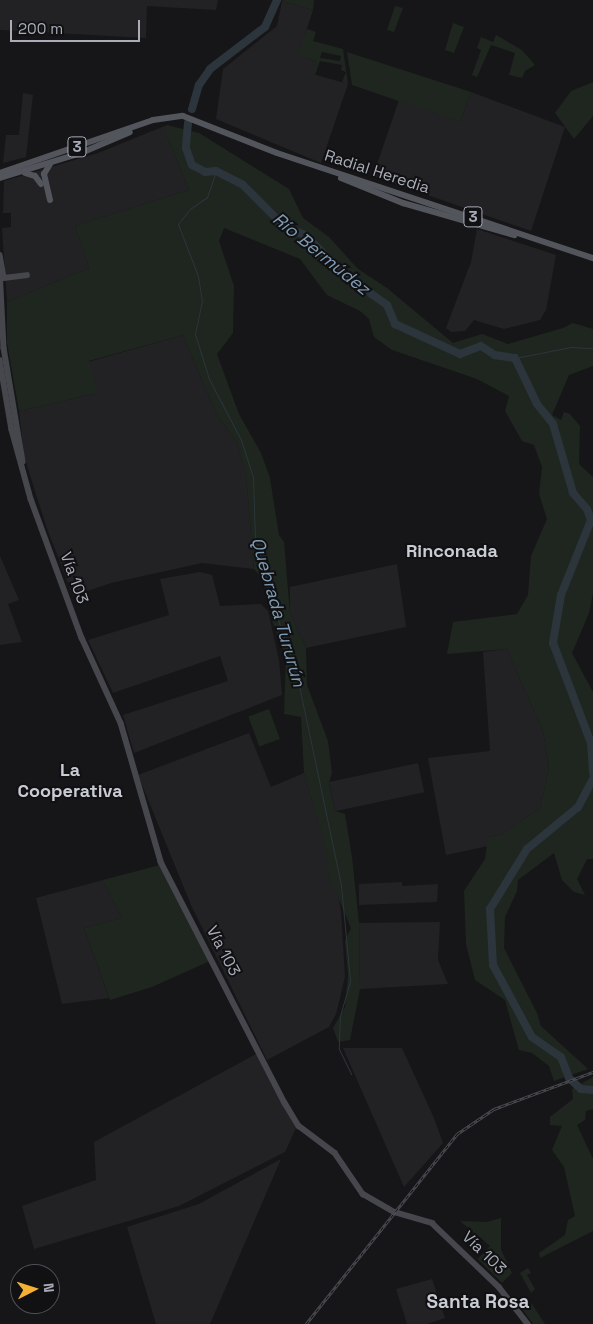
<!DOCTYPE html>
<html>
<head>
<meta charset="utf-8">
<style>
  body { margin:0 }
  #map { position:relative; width:593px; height:1324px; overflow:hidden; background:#161618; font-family:"Space Grotesk",sans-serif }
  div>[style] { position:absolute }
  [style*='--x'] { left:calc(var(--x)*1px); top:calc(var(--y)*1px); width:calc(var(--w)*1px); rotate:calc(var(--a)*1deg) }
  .built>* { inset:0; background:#222225; transform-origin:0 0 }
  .green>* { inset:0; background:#1e261f; transform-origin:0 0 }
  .stream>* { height:1px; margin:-0.5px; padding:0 0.5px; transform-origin:0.5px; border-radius:0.5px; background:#2c353c }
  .river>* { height:8px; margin:-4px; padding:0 4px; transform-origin:4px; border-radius:4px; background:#2c353c }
  .secondary>* { height:5.5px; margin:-2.75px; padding:0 2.75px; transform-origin:2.75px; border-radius:2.75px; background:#45474d }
  .primary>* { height:6px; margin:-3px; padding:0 3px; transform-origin:3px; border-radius:3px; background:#53555c }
  .rail>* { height:3px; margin-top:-1.5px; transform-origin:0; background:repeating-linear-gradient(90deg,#111113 0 4px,#4a4c52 0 8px); box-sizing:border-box; border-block:1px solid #4a4c52 }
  span { translate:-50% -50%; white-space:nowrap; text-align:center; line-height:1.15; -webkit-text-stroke:4px #111113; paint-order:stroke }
  .shield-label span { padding:1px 4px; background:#111113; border:1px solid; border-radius:4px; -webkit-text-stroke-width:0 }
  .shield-label { font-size:15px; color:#a8adb8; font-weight:700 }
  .street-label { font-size:16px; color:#a8adb8 }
  .water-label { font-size:18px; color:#7f9bb3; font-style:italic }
  .neighbourhood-label { font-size:18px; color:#c9ccd4; font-weight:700 }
  .quarter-label { font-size:19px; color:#c9ccd4; font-weight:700 }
  .north { position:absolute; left:10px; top:1264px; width:50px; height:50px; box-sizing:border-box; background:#111113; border:1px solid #4d4f55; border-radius:50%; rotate:85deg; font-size:14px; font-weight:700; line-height:20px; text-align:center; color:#a8adb8 }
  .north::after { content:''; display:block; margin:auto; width:18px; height:22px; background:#f2b134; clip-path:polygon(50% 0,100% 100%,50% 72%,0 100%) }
  .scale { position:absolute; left:10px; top:20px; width:130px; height:22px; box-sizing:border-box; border:2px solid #a8adb8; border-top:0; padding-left:6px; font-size:15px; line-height:18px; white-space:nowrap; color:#a8adb8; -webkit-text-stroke:4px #111113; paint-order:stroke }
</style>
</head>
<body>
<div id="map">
  <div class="built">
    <i style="clip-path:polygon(0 0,218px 0,216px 10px,147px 6px,146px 38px,0 30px)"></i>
    <i style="clip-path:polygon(282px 1px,313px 10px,298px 55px,316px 61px,313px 74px,348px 84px,321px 163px,216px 119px,223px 69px,277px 26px)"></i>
    <i style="clip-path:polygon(471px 92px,565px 127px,531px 231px,373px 176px,399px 100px,460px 122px)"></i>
    <i style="clip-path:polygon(23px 93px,33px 95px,26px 157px,3px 163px,6px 135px,19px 135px)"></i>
    <i style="clip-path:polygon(167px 125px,167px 136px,189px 190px,75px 226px,89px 268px,7px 302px,2px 228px,11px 227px,11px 213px,3px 213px,4px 181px,98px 153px)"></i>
    <i style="clip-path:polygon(477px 229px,556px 255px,546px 310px,540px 320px,504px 329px,474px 320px,465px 331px,451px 332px,446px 328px,471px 262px)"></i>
    <i style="clip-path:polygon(183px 335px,216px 413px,237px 443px,246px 475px,254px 569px,202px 563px,111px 583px,73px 596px,46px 526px,24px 456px,19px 411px,98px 393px,88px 362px)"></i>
    <i style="clip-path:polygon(0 556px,19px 600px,8px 604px,22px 642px,0 645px)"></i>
    <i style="clip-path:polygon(397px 564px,406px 627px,306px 648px,290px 613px,290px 587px)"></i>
    <i style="clip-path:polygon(200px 572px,212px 575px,220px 606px,261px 604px,268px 611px,279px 660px,282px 695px,134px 753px,123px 715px,228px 681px,220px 656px,113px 693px,88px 640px,169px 615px,160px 579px)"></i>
    <i style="clip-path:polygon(507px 649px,543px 731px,549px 768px,540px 808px,502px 834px,488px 837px,488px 846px,446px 855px,428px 758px,490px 751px,483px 652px)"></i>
    <i style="clip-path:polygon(249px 733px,271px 787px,304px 773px,335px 878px,341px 911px,345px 977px,336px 1014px,329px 1027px,267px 1060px,191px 905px,138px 775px)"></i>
    <i style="left:418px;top:763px;width:30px;height:91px;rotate:78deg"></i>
    <i style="clip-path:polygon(103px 880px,122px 918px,84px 928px,109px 998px,62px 1004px,36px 898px)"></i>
    <i style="clip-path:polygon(402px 882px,402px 886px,438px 884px,437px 902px,359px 905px,359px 884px)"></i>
    <i style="clip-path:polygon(440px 922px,438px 960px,448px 984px,360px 989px,359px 923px)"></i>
    <i style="clip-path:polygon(343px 1048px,402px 1048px,434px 1118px,443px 1143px,404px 1187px)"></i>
    <i style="clip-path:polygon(258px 1053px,296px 1128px,285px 1152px,179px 1206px,34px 1249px,22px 1206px,96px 1180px,94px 1142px)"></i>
    <i style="clip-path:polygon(281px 1159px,210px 1324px,156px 1324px,127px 1227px,199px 1204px)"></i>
    <i style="clip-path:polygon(432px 1279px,445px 1318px,427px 1324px,407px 1324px,396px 1289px)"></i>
  </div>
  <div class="green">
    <i style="clip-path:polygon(314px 0,313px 10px,282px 1px,283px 0)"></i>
    <i style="clip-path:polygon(395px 6px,403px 8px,394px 32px,387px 30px)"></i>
    <i style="clip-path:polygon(453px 23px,464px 27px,454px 53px,445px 50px)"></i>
    <i style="clip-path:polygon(evenodd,307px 29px,316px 32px,313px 41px,343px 49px,348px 84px,342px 82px,346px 72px,341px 70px,342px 65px,320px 61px,315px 75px,312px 74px,316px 61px,297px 55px,307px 29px,322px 52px,341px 56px,340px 61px,320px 58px,322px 52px)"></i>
    <i style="clip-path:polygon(496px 35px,522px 50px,535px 65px,525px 71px,522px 78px,509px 75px,515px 53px,491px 45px,477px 77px,472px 75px,481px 50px,477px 48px,481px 37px,493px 42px)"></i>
    <i style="clip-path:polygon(347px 52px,471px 92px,460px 122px,352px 85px)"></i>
    <i style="clip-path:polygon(593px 82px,593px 116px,574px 139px,555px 113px,571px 91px)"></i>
    <i style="clip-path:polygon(167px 125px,199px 133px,289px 189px,303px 218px,329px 237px,358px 269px,387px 288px,453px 343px,482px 334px,508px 344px,563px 328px,573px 323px,593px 329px,593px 366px,569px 375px,552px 415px,561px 420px,564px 412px,570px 414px,580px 426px,579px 464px,593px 477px,593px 593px,589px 613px,572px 653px,593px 692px,593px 859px,587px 859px,577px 879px,585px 895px,574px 892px,562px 880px,554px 853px,518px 880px,517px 891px,505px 917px,504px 948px,537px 1013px,541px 1026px,588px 1069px,554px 1081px,549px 1066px,532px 1053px,519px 1050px,505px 1000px,475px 980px,466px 944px,464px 891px,485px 859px,488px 837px,502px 834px,540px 808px,549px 768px,543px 731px,507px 649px,447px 654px,453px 622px,517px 614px,528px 595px,531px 556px,547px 519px,539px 494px,542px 467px,534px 445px,522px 441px,505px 411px,509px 396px,477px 379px,392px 350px,374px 337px,369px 319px,360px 311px,327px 295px,300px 259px,224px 228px,219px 241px,234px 286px,233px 333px,217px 354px,239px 414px,261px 453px,270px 478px,279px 535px,284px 542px,290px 613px,306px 648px,307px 685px,328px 741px,332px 773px,329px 783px,335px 811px,345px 814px,352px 857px,359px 923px,360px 989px,350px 1040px,338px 1042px,333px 1028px,345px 1007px,348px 975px,345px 941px,351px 928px,329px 876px,326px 849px,304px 773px,301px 717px,284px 714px,286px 656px,272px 621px,271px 602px,260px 576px,254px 569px,246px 475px,237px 443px,216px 413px,183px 335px,89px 361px,98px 393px,19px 411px,7px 343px,7px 302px,89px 268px,75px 226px,189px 190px,167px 136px)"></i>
    <i style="left:269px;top:709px;width:32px;height:22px;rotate:70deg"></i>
    <i style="clip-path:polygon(160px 865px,210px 961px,152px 987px,110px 1000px,84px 928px,122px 918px,103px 880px)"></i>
    <i style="clip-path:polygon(593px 1077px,593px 1109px,586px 1111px,585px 1120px,577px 1125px,593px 1159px,593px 1231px,540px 1258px,539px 1253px,565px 1235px,568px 1220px,575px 1216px,564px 1167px,552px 1150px,562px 1126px,550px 1125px,550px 1117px,573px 1099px,572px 1089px)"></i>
    <i style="clip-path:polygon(501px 1218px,501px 1250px,512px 1273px,502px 1283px,478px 1259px,490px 1246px,460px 1221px,487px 1222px)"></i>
    <i style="clip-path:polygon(528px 1268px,531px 1273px,527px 1275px,535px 1289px,531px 1293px,520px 1273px)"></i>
    <i style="clip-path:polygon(527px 1303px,532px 1304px,545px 1324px,533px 1324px,520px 1306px)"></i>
  </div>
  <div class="stream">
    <i style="--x:216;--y:171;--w:28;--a:109"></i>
    <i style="--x:207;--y:197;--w:21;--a:145"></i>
    <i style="--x:190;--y:209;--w:19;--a:129"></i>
    <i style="--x:178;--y:224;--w:56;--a:69"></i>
    <i style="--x:198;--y:276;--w:25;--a:81"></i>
    <i style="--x:202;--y:301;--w:34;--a:102"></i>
    <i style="--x:195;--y:334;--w:47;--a:72.7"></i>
    <i style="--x:209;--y:379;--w:69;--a:62.3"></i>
    <i style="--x:241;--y:440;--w:40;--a:72"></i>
    <i style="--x:253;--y:478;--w:59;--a:88.1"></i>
    <i style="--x:255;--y:537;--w:77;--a:74.9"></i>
    <i style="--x:275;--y:611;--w:69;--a:71.3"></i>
    <i style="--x:297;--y:676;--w:214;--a:78.1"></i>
    <i style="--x:341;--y:885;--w:96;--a:84.6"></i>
    <i style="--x:350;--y:981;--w:35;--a:106"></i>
    <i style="--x:340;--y:1015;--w:34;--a:92"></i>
    <i style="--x:339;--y:1049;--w:28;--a:64"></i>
    <i style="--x:515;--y:358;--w:57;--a:-11.1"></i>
    <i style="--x:571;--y:347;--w:22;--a:3"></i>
  </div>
  <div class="river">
    <i style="--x:192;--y:109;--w:25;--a:-74"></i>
    <i style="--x:199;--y:85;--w:19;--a:-55"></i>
    <i style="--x:210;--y:69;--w:69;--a:-37.4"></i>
    <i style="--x:265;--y:27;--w:30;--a:-66"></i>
    <i style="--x:188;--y:123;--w:25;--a:95"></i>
    <i style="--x:186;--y:148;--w:18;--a:71"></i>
    <i style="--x:192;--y:165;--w:15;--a:28"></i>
    <i style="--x:205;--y:172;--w:11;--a:-5"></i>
    <i style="--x:216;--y:171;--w:30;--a:27"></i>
    <i style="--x:243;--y:185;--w:58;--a:45"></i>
    <i style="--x:284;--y:226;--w:24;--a:24"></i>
    <i style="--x:306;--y:236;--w:55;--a:45"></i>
    <i style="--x:345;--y:275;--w:52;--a:35.5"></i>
    <i style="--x:387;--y:305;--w:21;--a:67"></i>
    <i style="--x:395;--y:324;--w:72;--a:24.8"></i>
    <i style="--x:460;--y:354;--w:22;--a:-21"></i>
    <i style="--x:481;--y:346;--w:17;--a:33"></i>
    <i style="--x:495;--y:355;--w:20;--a:9"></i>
    <i style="--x:515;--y:358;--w:51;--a:64.4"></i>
    <i style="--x:537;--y:404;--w:26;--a:51"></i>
    <i style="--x:553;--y:424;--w:72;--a:73.8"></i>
    <i style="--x:573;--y:493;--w:21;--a:49"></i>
    <i style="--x:587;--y:509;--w:12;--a:70"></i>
    <i style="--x:591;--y:520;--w:81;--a:111.8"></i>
    <i style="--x:561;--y:595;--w:49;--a:99.5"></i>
    <i style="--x:553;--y:643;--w:107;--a:69.2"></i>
    <i style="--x:591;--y:743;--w:30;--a:86"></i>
    <i style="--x:593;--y:779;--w:32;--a:118"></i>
    <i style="--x:578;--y:807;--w:66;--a:140.5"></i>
    <i style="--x:527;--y:849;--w:70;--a:121.7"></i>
    <i style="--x:490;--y:909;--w:56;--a:86.9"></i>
    <i style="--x:493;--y:965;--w:82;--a:61.6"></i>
    <i style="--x:532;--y:1037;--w:35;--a:35"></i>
    <i style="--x:561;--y:1057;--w:22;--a:69"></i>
    <i style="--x:569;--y:1078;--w:16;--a:43"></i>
    <i style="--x:581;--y:1089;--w:12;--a:5"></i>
  </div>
  <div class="secondary">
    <i style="--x:0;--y:255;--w:23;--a:80"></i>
    <i style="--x:4;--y:278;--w:23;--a:-7"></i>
    <i style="--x:0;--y:269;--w:79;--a:87.1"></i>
    <i style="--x:4;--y:348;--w:115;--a:80.5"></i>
    <i style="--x:0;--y:360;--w:71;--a:80.3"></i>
    <i style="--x:12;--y:430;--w:72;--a:74.6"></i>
    <i style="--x:31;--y:499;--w:148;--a:69.9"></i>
    <i style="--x:82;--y:638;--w:94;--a:65.4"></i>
    <i style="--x:121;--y:723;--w:145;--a:73.9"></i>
    <i style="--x:161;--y:862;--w:271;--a:62.8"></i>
    <i style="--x:285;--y:1103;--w:27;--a:59"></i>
    <i style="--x:299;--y:1126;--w:45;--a:36.9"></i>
    <i style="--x:335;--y:1153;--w:50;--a:55.7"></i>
    <i style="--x:363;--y:1194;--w:36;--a:30"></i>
    <i style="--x:394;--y:1212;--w:40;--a:16"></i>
    <i style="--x:432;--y:1223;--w:93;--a:43.7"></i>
    <i style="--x:499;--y:1287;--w:47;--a:51.9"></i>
  </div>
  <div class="primary">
    <i style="--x:0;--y:173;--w:162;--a:-19.1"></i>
    <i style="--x:153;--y:120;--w:30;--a:-8"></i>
    <i style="--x:183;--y:116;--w:101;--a:21.5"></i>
    <i style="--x:277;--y:153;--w:333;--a:18.4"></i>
    <i style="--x:25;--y:173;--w:10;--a:17"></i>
    <i style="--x:35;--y:176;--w:10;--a:53"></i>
    <i style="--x:0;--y:178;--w:85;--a:-17.2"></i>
    <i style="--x:81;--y:153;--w:53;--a:-23.2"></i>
    <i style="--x:341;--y:178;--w:67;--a:22"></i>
    <i style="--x:403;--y:203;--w:116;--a:16.1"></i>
    <i style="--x:50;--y:200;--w:27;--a:-103"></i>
    <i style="--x:44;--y:174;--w:12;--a:-59"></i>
  </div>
  <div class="rail">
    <i style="--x:306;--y:1324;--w:243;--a:-51.5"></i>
    <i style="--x:457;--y:1134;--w:45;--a:-34"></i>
    <i style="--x:494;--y:1109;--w:106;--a:-20.5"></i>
  </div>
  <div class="shield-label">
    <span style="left:77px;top:147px">3</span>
    <span style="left:473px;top:217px">3</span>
  </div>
  <div class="street-label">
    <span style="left:377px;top:172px;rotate:18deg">Radial Heredia</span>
    <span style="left:74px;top:578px;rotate:70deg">Vía 103</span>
    <span style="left:223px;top:951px;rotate:62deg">Vía 103</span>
    <span style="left:484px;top:1253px;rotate:44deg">Vía 103</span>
  </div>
  <div class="water-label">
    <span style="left:321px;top:254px;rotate:39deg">Río Bermúdez</span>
    <span style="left:278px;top:612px;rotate:74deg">Quebrada Tururún</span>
  </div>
  <div class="neighbourhood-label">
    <span style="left:452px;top:551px">Rinconada</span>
    <span style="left:70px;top:781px">La<br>Cooperativa</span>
  </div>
  <div class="quarter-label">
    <span style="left:478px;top:1302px">Santa Rosa</span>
  </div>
  <div class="north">N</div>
  <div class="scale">200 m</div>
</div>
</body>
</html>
